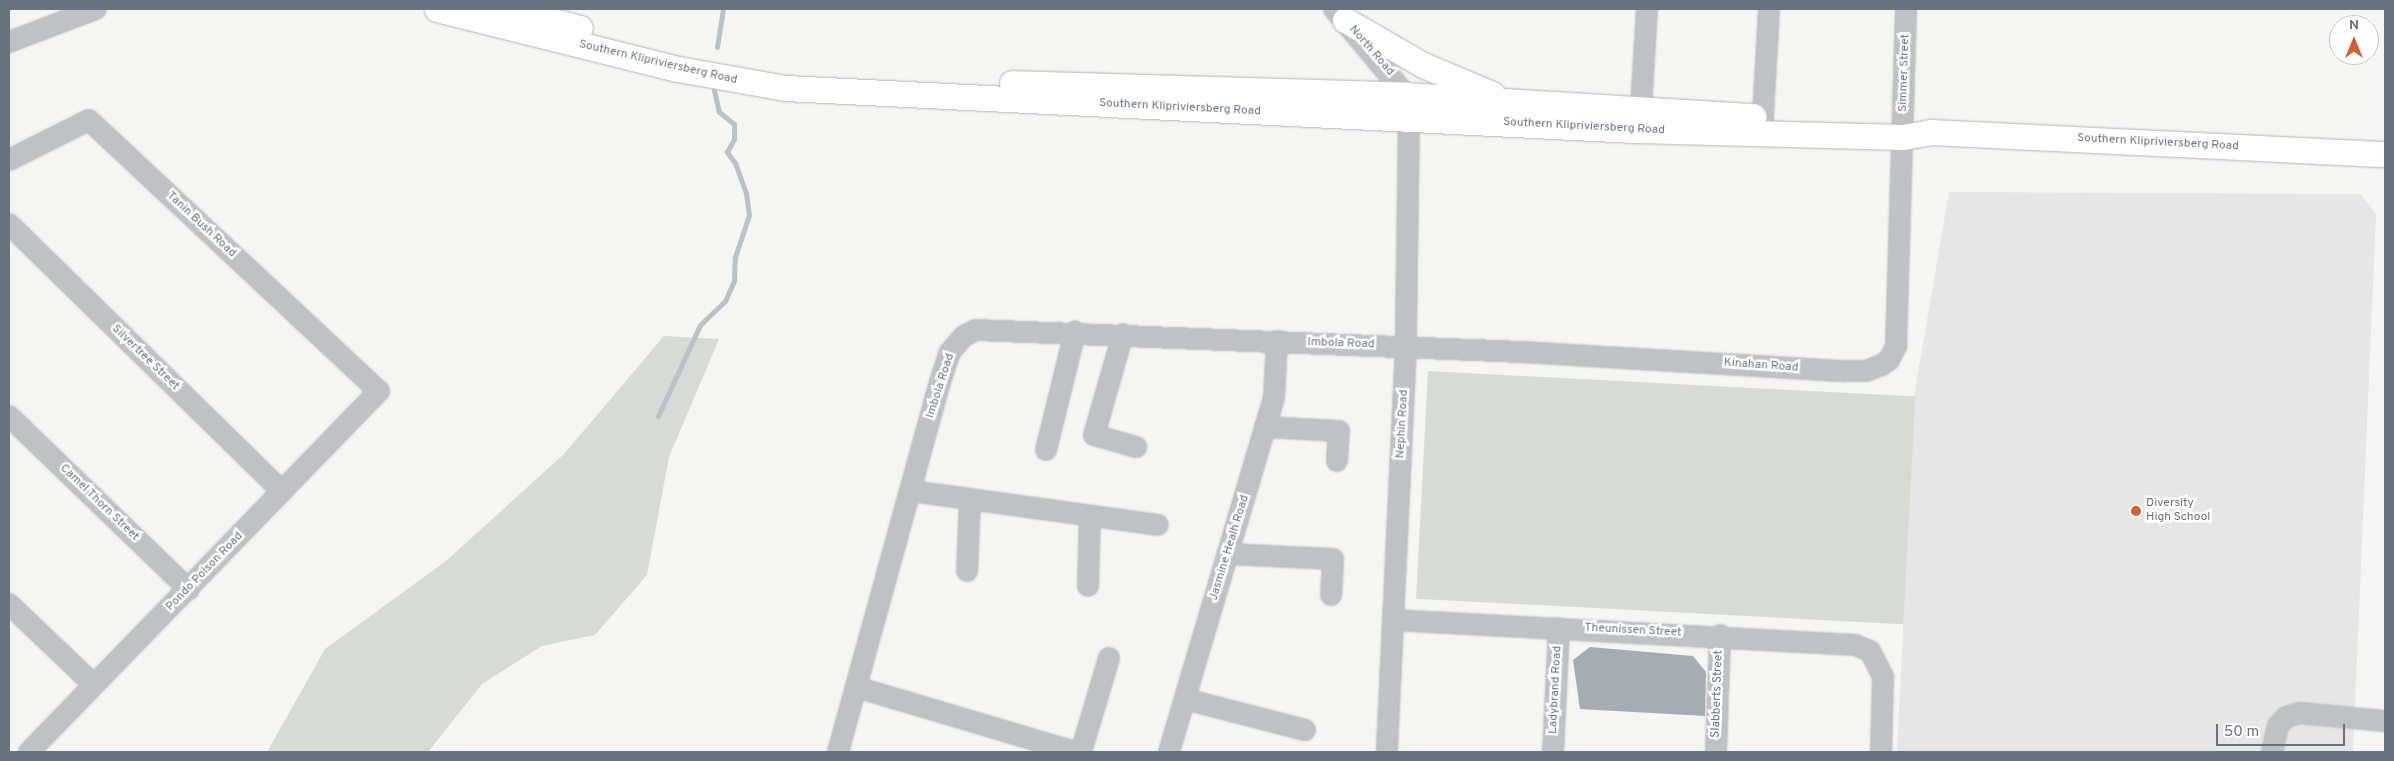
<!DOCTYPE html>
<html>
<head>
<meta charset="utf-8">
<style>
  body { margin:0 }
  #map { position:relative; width:2394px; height:761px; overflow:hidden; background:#f5f5f2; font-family:Overpass,sans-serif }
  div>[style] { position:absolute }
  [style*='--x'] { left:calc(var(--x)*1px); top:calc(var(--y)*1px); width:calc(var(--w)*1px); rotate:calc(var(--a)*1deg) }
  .built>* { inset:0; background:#e5e6e5 }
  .green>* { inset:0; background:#d6dbd3; transform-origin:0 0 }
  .stream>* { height:5px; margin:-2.5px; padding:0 2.5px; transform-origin:2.5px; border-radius:2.5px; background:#b9c2c7 }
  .building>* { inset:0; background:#a6adb2 }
  .roads { filter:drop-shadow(0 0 1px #b2b6b9) drop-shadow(0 0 1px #b2b6b9) }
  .minor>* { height:20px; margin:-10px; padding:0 10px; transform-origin:10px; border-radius:10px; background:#bec2c5 }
  .major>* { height:25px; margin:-12.5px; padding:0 12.5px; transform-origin:12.5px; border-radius:12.5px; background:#fff }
  .dots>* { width:14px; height:14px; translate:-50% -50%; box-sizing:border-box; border:2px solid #fff; border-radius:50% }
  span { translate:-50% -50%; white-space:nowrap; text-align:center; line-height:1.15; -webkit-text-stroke:5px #fff; paint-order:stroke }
  .street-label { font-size:12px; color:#677480 }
  .poi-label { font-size:12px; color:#677480 }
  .left { translate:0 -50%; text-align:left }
  .frame { position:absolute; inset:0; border:10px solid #677480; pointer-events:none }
  .north { position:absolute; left:2329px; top:15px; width:50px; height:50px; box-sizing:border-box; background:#fff; border:1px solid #c2c7cc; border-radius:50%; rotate:0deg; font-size:14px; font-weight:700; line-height:20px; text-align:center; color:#677480 }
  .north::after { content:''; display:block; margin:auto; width:18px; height:22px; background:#d36034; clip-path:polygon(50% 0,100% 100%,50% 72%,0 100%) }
  .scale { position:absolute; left:2216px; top:724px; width:129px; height:22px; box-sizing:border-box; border:2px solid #677480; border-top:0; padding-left:6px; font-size:15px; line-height:18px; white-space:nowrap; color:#677480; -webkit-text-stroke:4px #fff; paint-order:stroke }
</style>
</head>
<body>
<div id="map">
  <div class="built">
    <i style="clip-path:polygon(1949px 192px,2361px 194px,2376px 214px,2353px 752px,1897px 752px,1915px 390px)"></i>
  </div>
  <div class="green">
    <i style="clip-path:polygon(664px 336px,719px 339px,669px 457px,647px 575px,595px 635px,542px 646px,482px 684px,428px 752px,267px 752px,325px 649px,446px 561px,564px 454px)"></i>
    <i style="left:1428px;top:371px;width:488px;height:228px;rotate:3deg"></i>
  </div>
  <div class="stream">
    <i style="--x:717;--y:47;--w:38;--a:-81"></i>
    <i style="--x:658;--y:416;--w:100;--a:-65.2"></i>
    <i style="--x:700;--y:325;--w:35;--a:-44"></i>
    <i style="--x:725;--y:301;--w:22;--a:-66"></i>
    <i style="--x:734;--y:281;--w:24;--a:-88"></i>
    <i style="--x:735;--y:257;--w:44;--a:-71.6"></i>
    <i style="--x:749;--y:215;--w:22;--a:-98"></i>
    <i style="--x:746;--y:193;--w:32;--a:-110"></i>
    <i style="--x:735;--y:163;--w:14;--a:-126"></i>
    <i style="--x:727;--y:152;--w:15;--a:-62"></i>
    <i style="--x:734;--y:139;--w:15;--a:-90"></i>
    <i style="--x:734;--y:124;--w:19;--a:-141"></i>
    <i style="--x:719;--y:112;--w:22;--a:-103"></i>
  </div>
  <div class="building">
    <i style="clip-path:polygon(1590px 647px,1693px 656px,1706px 672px,1705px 716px,1580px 709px,1573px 660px)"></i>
  </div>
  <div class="roads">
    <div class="minor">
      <i style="--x:1334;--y:9;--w:112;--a:50.1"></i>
      <i style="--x:1406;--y:95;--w:23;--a:83"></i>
      <i style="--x:1409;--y:118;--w:228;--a:90.8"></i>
      <i style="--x:1406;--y:346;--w:406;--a:92.7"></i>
      <i style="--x:9;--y:42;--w:93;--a:-20.8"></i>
      <i style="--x:1641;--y:109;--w:100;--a:-86.6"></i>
      <i style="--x:1762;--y:132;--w:123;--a:-86.7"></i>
      <i style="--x:9;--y:160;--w:89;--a:-26.6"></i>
      <i style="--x:89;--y:120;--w:397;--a:43.1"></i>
      <i style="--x:379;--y:391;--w:503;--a:134.11"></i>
      <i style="--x:9;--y:224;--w:382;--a:44.4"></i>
      <i style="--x:1123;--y:334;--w:105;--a:106"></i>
      <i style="--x:1094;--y:435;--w:44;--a:15.9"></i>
      <i style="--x:9;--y:416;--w:250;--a:44"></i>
      <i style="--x:1265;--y:427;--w:74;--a:3.1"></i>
      <i style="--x:1339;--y:431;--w:30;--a:94"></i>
      <i style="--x:1046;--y:450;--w:122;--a:-76.2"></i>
      <i style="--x:911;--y:491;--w:249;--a:7.8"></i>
      <i style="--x:1228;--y:554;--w:105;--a:2.7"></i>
      <i style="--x:1333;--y:559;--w:36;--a:93"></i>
      <i style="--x:967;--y:571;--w:72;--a:-87.6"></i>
      <i style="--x:1088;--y:586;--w:70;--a:-88.4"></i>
      <i style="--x:9;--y:604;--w:116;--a:43.6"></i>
      <i style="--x:1393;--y:620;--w:463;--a:3.1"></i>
      <i style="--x:1855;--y:645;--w:16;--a:22"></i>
      <i style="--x:1870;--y:651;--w:29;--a:63"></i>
      <i style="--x:1883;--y:677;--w:75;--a:91.5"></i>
      <i style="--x:856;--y:687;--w:229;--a:16.5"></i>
      <i style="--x:1185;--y:699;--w:124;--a:14.5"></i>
      <i style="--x:838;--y:752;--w:384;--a:-74.6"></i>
      <i style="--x:940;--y:382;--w:32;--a:-72"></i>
      <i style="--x:950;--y:352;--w:21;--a:-49"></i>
      <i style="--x:964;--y:336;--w:13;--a:-27"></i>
      <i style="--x:976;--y:330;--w:546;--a:2.31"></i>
      <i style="--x:1522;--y:352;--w:323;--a:3.4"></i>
      <i style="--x:1844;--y:371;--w:22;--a:0"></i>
      <i style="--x:1866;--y:371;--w:17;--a:-21"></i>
      <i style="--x:1882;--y:365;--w:9;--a:-36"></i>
      <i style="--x:1889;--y:360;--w:16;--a:-63"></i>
      <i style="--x:1896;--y:346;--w:337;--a:-88.3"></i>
      <i style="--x:1081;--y:752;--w:98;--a:-73.4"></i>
      <i style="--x:1169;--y:752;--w:370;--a:-73.5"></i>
      <i style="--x:1274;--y:397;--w:56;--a:-86.9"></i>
      <i style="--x:1553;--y:752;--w:124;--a:-87.2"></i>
      <i style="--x:1716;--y:752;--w:117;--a:-88"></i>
      <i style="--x:2272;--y:752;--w:27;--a:-77"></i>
      <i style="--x:2278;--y:726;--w:12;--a:-48"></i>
      <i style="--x:2286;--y:717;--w:15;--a:-16"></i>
      <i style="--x:2300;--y:713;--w:85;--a:5.4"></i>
    </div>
    <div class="major">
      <i style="--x:437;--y:9;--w:248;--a:14"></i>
      <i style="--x:678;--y:69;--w:109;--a:10.1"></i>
      <i style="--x:785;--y:88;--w:852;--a:2.83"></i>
      <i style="--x:1636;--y:130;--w:267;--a:1.5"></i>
      <i style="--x:1903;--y:137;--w:28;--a:-10"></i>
      <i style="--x:1931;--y:132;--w:455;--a:2.8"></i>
      <i style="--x:503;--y:9;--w:79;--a:13.9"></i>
      <i style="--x:1345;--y:20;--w:90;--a:30"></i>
      <i style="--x:1423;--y:65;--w:75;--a:22.8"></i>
      <i style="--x:1012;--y:83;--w:394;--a:1.7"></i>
      <i style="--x:1406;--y:95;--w:348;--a:3.5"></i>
    </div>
  </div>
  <div class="dots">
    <i style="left:2136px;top:511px;background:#d36034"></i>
  </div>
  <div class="street-label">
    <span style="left:1371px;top:51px;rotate:49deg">North Road</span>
    <span style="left:658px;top:63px;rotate:13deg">Southern Klipriviersberg Road</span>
    <span style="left:1905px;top:73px;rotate:-88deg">Simmer Street</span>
    <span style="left:1180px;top:108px;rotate:3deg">Southern Klipriviersberg Road</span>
    <span style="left:1584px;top:127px;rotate:3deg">Southern Klipriviersberg Road</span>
    <span style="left:2158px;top:143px;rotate:3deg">Southern Klipriviersberg Road</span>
    <span style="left:201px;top:225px;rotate:43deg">Tanin Bush Road</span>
    <span style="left:1341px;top:344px;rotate:2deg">Imbola Road</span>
    <span style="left:145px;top:358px;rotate:44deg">Silvertree Street</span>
    <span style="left:1761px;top:366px;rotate:4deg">Kinahan Road</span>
    <span style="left:941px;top:386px;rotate:-72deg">Imbola Road</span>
    <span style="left:1403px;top:424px;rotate:-87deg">Nephin Road</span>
    <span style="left:99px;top:503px;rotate:44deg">Camel Thorn Street</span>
    <span style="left:1230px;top:548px;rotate:-73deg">Jasmine Healh Road</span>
    <span style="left:205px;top:572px;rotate:-46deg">Pondo Poison Road</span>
    <span style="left:1633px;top:631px;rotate:3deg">Theunissen Street</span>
    <span style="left:1556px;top:690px;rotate:-87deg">Ladybrand Road</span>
    <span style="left:1718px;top:694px;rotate:-88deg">Slabberts Street</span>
  </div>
  <div class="poi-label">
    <span class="left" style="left:2146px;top:511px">Diversity<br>High School</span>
  </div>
  <div class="frame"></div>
  <div class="north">N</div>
  <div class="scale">50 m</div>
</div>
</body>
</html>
